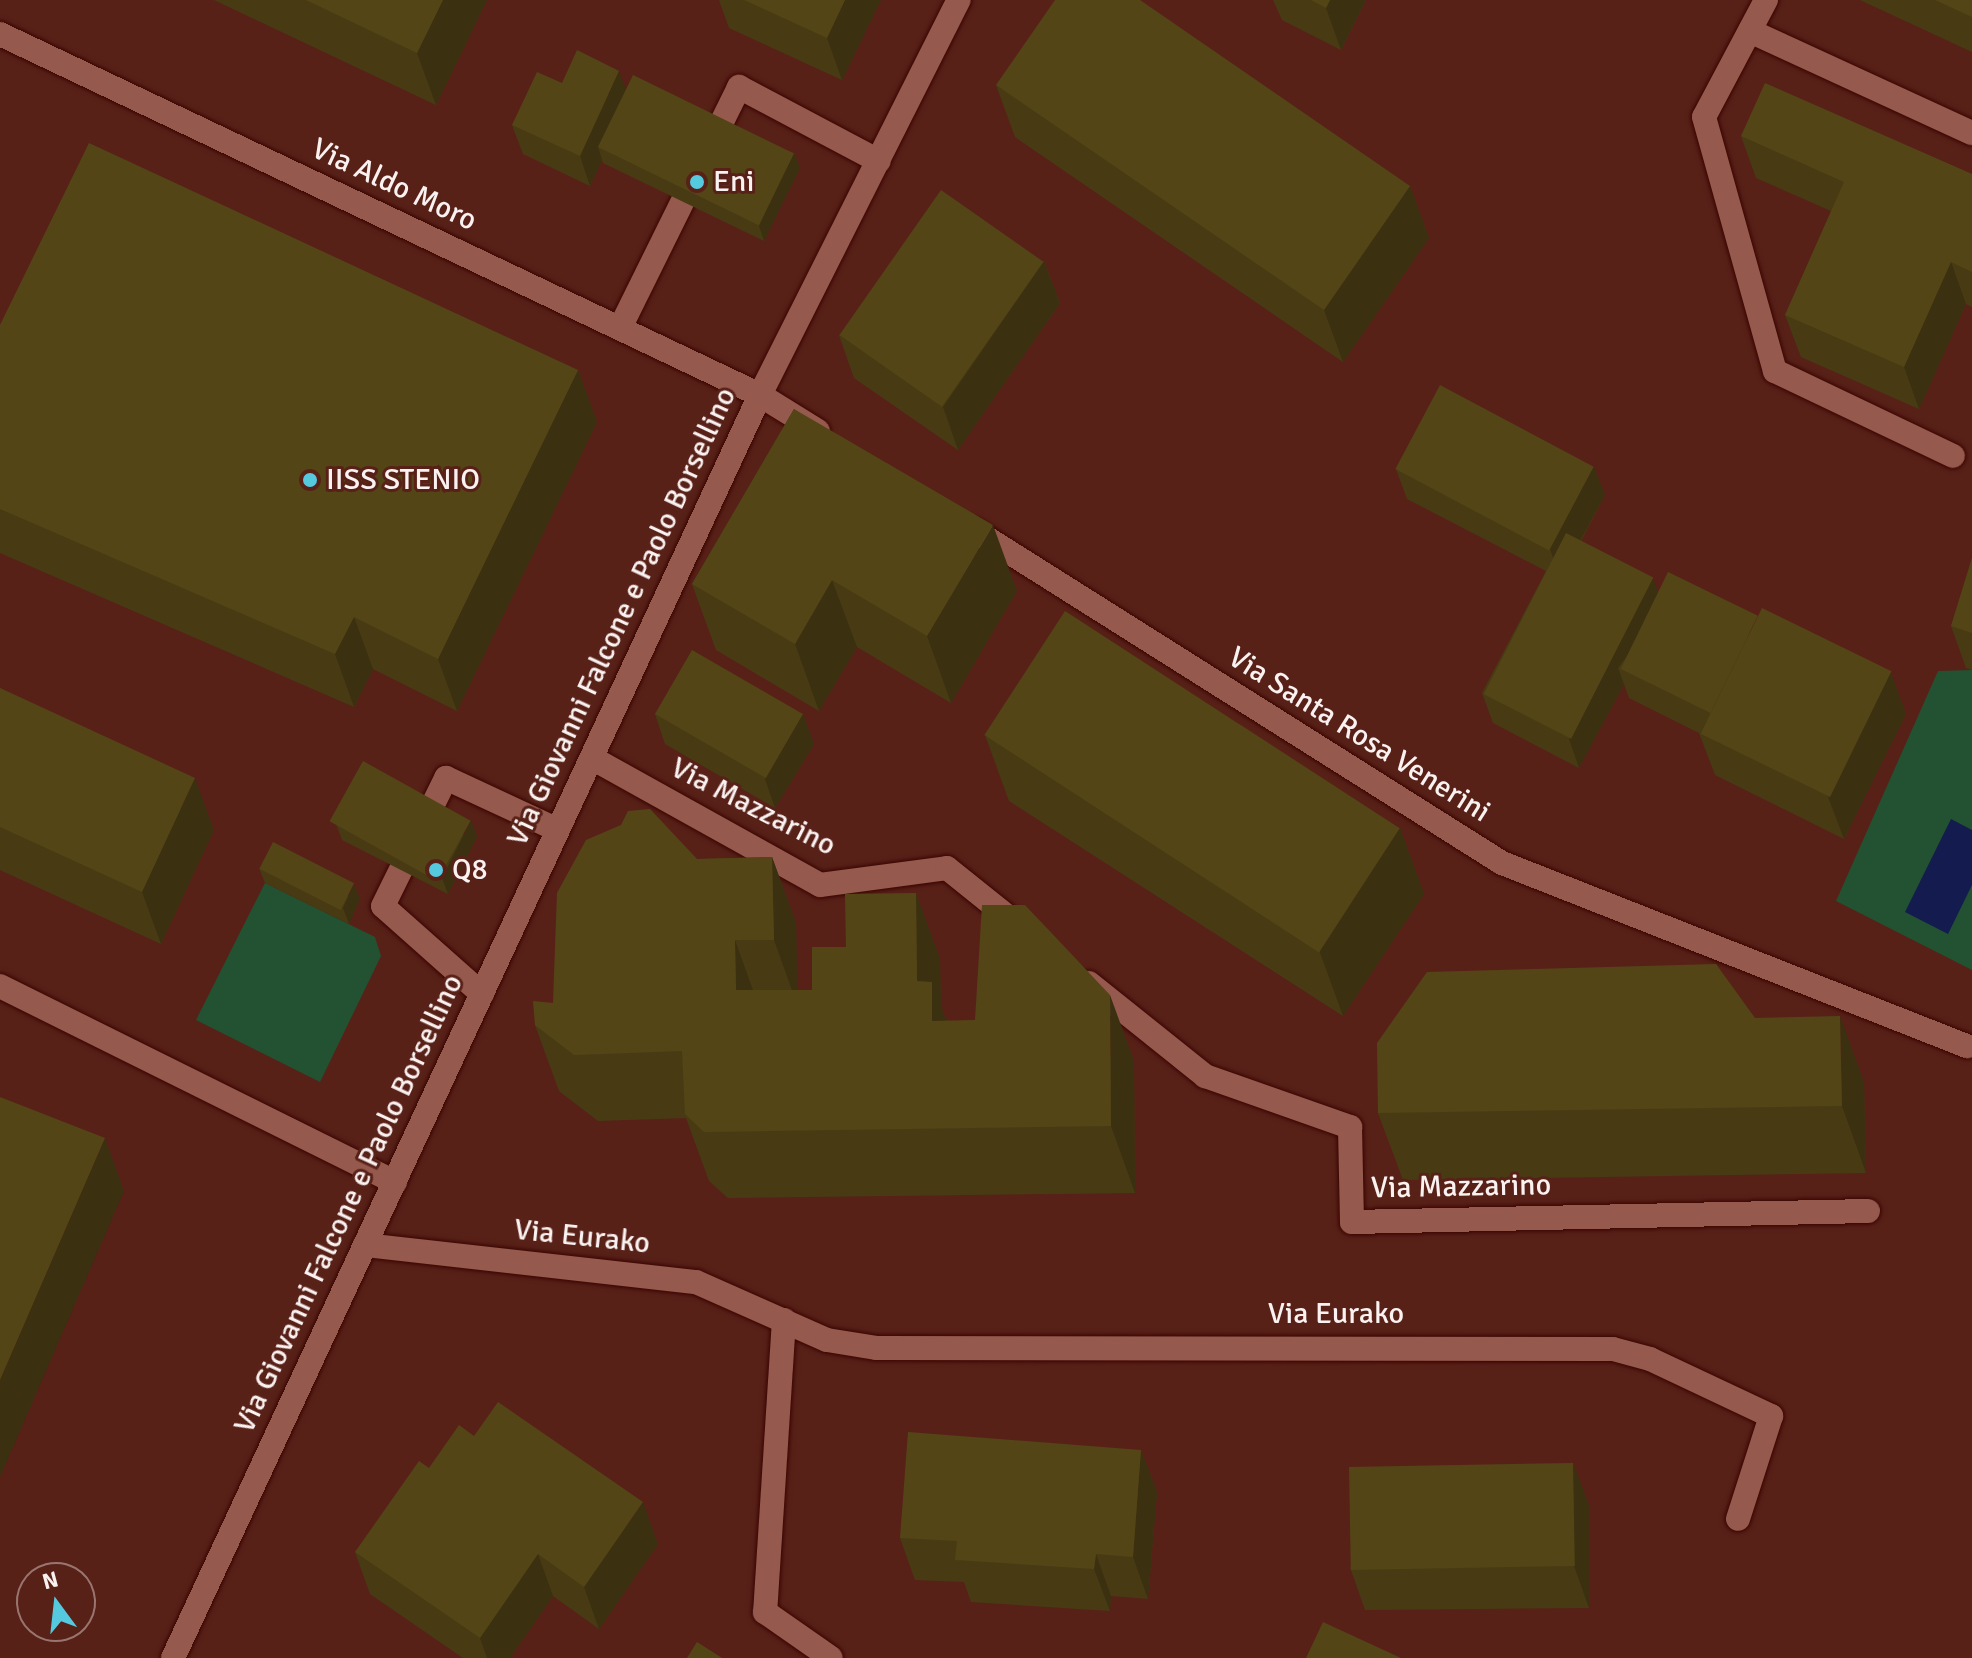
<!DOCTYPE html>
<html>
<head>
<meta charset="utf-8">
<style>
  body { margin:0 }
  #map { position:relative; width:1972px; height:1658px; overflow:hidden; background:#582118; font-family:Signika,sans-serif }
  div>[style] { position:absolute }
  [style*='--x'] { left:calc(var(--x)*1px); top:calc(var(--y)*1px); width:calc(var(--w)*1px); rotate:calc(var(--a)*1deg) }
  .green>* { inset:0; background:#225231 }
  .water>* { inset:0; background:#141b4e }
  .roads { filter:drop-shadow(0 0 2px #3a0501) drop-shadow(0 0 2px #3a0501) }
  .lane>* { height:24px; margin:-12px; padding:0 12px; transform-origin:12px; border-radius:12px; background:#96594d }
  .street>* { height:24px; margin:-12px; padding:0 12px; transform-origin:12px; border-radius:12px; background:#96594d }
  .secondary>* { height:24px; margin:-12px; padding:0 12px; transform-origin:12px; border-radius:12px; background:#96594d }
  .wall>* { inset:0; background:#483b14 }
  .shaded-wall>* { inset:0; background:#3b3010 }
  .building>* { inset:0; background:#544517; transform-origin:0 0 }
  .dots>* { width:22px; height:22px; translate:-50% -50%; box-sizing:border-box; border:4px solid #582118; border-radius:50% }
  span { translate:-50% -50%; white-space:nowrap; text-align:center; line-height:1.15; -webkit-text-stroke:6px #582118; paint-order:stroke }
  .poi-label { font-size:30px; color:#faf2f1 }
  .left { translate:0 -50%; text-align:left }
  .street-label { font-size:30px; color:#faf2f1 }
  .north { position:absolute; left:16px; top:1562px; width:80px; height:80px; box-sizing:border-box; background:#582118; border:2px solid #99756f; border-radius:50%; rotate:345deg; font-size:22px; font-weight:700; line-height:32px; text-align:center; color:#faf2f1 }
  .north::after { content:''; display:block; margin:auto; width:28px; height:36px; background:#55cadf; clip-path:polygon(50% 0,100% 100%,50% 72%,0 100%) }
</style>
</head>
<body>
<div id="map">
  <div class="green">
    <i style="clip-path:polygon(1972px 670px,1972px 970px,1836px 901px,1938px 671px)"></i>
    <i style="clip-path:polygon(265px 883px,375px 937px,381px 956px,320px 1082px,196px 1020px)"></i>
  </div>
  <div class="water">
    <i style="clip-path:polygon(1951px 819px,1972px 830px,1972px 885px,1948px 934px,1905px 912px)"></i>
  </div>
  <div class="roads">
    <div class="lane">
      <i style="--x:1766;--y:0;--w:132;--a:117.9"></i>
      <i style="--x:1704;--y:117;--w:264;--a:74.4"></i>
      <i style="--x:1775;--y:371;--w:197;--a:25.5"></i>
      <i style="--x:1750;--y:31;--w:244;--a:24.7"></i>
      <i style="--x:620;--y:328;--w:269;--a:-63.7"></i>
      <i style="--x:739;--y:87;--w:158;--a:27.9"></i>
      <i style="--x:482;--y:994;--w:132;--a:-138.4"></i>
      <i style="--x:383;--y:906;--w:143;--a:-63.8"></i>
      <i style="--x:446;--y:778;--w:123;--a:24.9"></i>
    </div>
    <div class="street">
      <i style="--x:0;--y:34;--w:841;--a:25.41"></i>
      <i style="--x:760;--y:395;--w:68;--a:31.8"></i>
      <i style="--x:974;--y:530;--w:624;--a:32.24"></i>
      <i style="--x:1502;--y:863;--w:500;--a:21.5"></i>
      <i style="--x:592;--y:758;--w:261;--a:29.1"></i>
      <i style="--x:820;--y:885;--w:128;--a:-7.6"></i>
      <i style="--x:947;--y:868;--w:90;--a:38.7"></i>
      <i style="--x:1089;--y:983;--w:149;--a:38.7"></i>
      <i style="--x:1205;--y:1076;--w:154;--a:19.4"></i>
      <i style="--x:1350;--y:1127;--w:95;--a:88.8"></i>
      <i style="--x:1352;--y:1222;--w:516;--a:-1.22"></i>
      <i style="--x:0;--y:986;--w:441;--a:26.4"></i>
      <i style="--x:365;--y:1245;--w:333;--a:6.4"></i>
      <i style="--x:696;--y:1282;--w:143;--a:23.9"></i>
      <i style="--x:827;--y:1340;--w:51;--a:9.1"></i>
      <i style="--x:877;--y:1348;--w:736;--a:0.08"></i>
      <i style="--x:1613;--y:1349;--w:38;--a:15"></i>
      <i style="--x:1650;--y:1359;--w:134;--a:25.2"></i>
      <i style="--x:1771;--y:1416;--w:108;--a:107.8"></i>
      <i style="--x:784;--y:1320;--w:293;--a:93.7"></i>
      <i style="--x:765;--y:1612;--w:80;--a:34.9"></i>
    </div>
    <div class="secondary">
      <i style="--x:173;--y:1658;--w:1393;--a:-65.07"></i>
      <i style="--x:760;--y:395;--w:442;--a:-63.3"></i>
    </div>
  </div>
  <div class="wall">
    <i style="clip-path:polygon(214px 0,487px 0,436px 105px)"></i>
    <i style="clip-path:polygon(719px 0,881px 0,842px 80px,729px 28px)"></i>
    <i style="clip-path:polygon(1273px 0,1366px 0,1341px 50px,1282px 20px)"></i>
    <i style="clip-path:polygon(1860px 0,1972px 0,1972px 52px)"></i>
    <i style="clip-path:polygon(996px 85px,1410px 186px,1429px 238px,1343px 362px,1015px 137px)"></i>
    <i style="clip-path:polygon(626px 89px,794px 153px,800px 168px,764px 241px,603px 163px,602px 160px,590px 186px,523px 154px,512px 125px)"></i>
    <i style="clip-path:polygon(1741px 136px,1972px 174px,1972px 307px,1966px 304px,1919px 409px,1801px 357px,1785px 315px,1831px 211px,1756px 178px)"></i>
    <i style="clip-path:polygon(1044px 261px,1060px 303px,958px 450px,854px 378px,839px 335px)"></i>
    <i style="clip-path:polygon(0 325px,578px 370px,597px 422px,457px 711px,373px 669px,354px 707px,0 553px)"></i>
    <i style="clip-path:polygon(794px 409px,1017px 591px,951px 703px,857px 647px,819px 711px,716px 650px,692px 584px)"></i>
    <i style="clip-path:polygon(1396px 469px,1605px 495px,1581px 541px,1658px 591px,1906px 714px,1844px 839px,1715px 775px,1699px 733px,1629px 698px,1624px 684px,1579px 768px,1493px 723px,1482px 693px,1546px 571px,1407px 499px)"></i>
    <i style="clip-path:polygon(1972px 558px,1972px 670px,1966px 668px,1951px 626px)"></i>
    <i style="clip-path:polygon(0 688px,214px 830px,161px 944px,0 870px)"></i>
    <i style="clip-path:polygon(655px 714px,803px 714px,814px 744px,775px 808px,665px 744px)"></i>
    <i style="clip-path:polygon(985px 735px,1400px 828px,1424px 894px,1343px 1016px,1009px 801px)"></i>
    <i style="clip-path:polygon(336px 824px,477px 836px,448px 894px,342px 840px)"></i>
    <i style="clip-path:polygon(772px 857px,796px 923px,797px 990px,812px 990px,846px 947px,916px 893px,940px 959px,941px 1006px,946px 1020px,1134px 1061px,1135px 1193px,728px 1198px,709px 1181px,686px 1118px,598px 1121px,559px 1091px,535px 1025px,553px 1003px,697px 859px)"></i>
    <i style="clip-path:polygon(259px 868px,360px 899px,349px 924px,265px 883px)"></i>
    <i style="clip-path:polygon(1755px 1018px,1864px 1082px,1866px 1173px,1403px 1180px,1378px 1113px)"></i>
    <i style="clip-path:polygon(474px 1436px,658px 1544px,599px 1629px,553px 1596px,510px 1658px,463px 1658px,370px 1594px,355px 1552px,429px 1468px)"></i>
    <i style="clip-path:polygon(1141px 1450px,1157px 1492px,1148px 1599px,1111px 1596px,1110px 1611px,971px 1602px,964px 1582px,915px 1580px,900px 1538px)"></i>
    <i style="clip-path:polygon(1573px 1463px,1589px 1505px,1589px 1608px,1365px 1610px,1350px 1567px)"></i>
  </div>
  <div class="shaded-wall">
    <i style="clip-path:polygon(443px 0,487px 0,436px 105px,417px 53px)"></i>
    <i style="clip-path:polygon(845px 0,881px 0,842px 80px,827px 38px)"></i>
    <i style="clip-path:polygon(1330px 0,1366px 0,1341px 50px,1326px 8px)"></i>
    <i style="clip-path:polygon(619px 71px,630px 100px,598px 147px,602px 160px,590px 186px,580px 156px)"></i>
    <i style="clip-path:polygon(794px 153px,800px 168px,764px 241px,759px 226px)"></i>
    <i style="clip-path:polygon(1410px 186px,1429px 238px,1343px 362px,1324px 310px)"></i>
    <i style="clip-path:polygon(1044px 261px,1060px 303px,958px 450px,943px 407px)"></i>
    <i style="clip-path:polygon(1951px 262px,1966px 304px,1919px 409px,1904px 367px)"></i>
    <i style="clip-path:polygon(578px 370px,597px 422px,457px 711px,438px 659px)"></i>
    <i style="clip-path:polygon(1594px 466px,1605px 495px,1560px 578px,1550px 549px)"></i>
    <i style="clip-path:polygon(993px 525px,1017px 591px,951px 703px,927px 636px)"></i>
    <i style="clip-path:polygon(1653px 578px,1664px 608px,1618px 668px,1624px 684px,1579px 768px,1569px 739px)"></i>
    <i style="clip-path:polygon(832px 580px,857px 647px,819px 711px,795px 644px)"></i>
    <i style="clip-path:polygon(354px 617px,373px 669px,354px 707px,335px 654px)"></i>
    <i style="clip-path:polygon(1891px 672px,1906px 714px,1844px 839px,1828px 797px)"></i>
    <i style="clip-path:polygon(803px 714px,814px 744px,775px 808px,765px 779px)"></i>
    <i style="clip-path:polygon(195px 778px,214px 830px,161px 944px,142px 892px)"></i>
    <i style="clip-path:polygon(471px 820px,477px 836px,448px 894px,442px 878px)"></i>
    <i style="clip-path:polygon(1400px 828px,1424px 894px,1343px 1016px,1319px 950px)"></i>
    <i style="clip-path:polygon(772px 857px,796px 923px,798px 1007px,774px 940px)"></i>
    <i style="clip-path:polygon(354px 884px,360px 899px,349px 924px,343px 908px)"></i>
    <i style="clip-path:polygon(916px 893px,940px 959px,941px 1006px,956px 1048px,956px 1087px,917px 981px)"></i>
    <i style="clip-path:polygon(735px 940px,759px 1007px,736px 990px)"></i>
    <i style="clip-path:polygon(1110px 995px,1134px 1061px,1135px 1193px,1111px 1126px)"></i>
    <i style="clip-path:polygon(1840px 1016px,1864px 1082px,1866px 1173px,1842px 1106px)"></i>
    <i style="clip-path:polygon(105px 1138px,124px 1191px,0 1477px,0 1380px)"></i>
    <i style="clip-path:polygon(1141px 1450px,1157px 1492px,1148px 1599px,1133px 1557px)"></i>
    <i style="clip-path:polygon(1573px 1463px,1589px 1505px,1589px 1608px,1574px 1566px)"></i>
    <i style="clip-path:polygon(643px 1502px,658px 1544px,599px 1629px,584px 1587px)"></i>
    <i style="clip-path:polygon(538px 1554px,553px 1596px,510px 1658px,487px 1658px,480px 1638px)"></i>
    <i style="clip-path:polygon(1096px 1554px,1111px 1596px,1110px 1611px,1094px 1569px)"></i>
  </div>
  <div class="building">
    <i style="clip-path:polygon(306px 0,443px 0,417px 53px)"></i>
    <i style="clip-path:polygon(744px 0,845px 0,827px 38px)"></i>
    <i style="clip-path:polygon(1055px 0,1140px 0,1410px 186px,1324px 310px,996px 85px)"></i>
    <i style="clip-path:polygon(1311px 0,1330px 0,1326px 8px)"></i>
    <i style="clip-path:polygon(1935px 0,1972px 0,1972px 17px)"></i>
    <i style="clip-path:polygon(577px 50px,619px 71px,580px 156px,512px 125px,537px 72px,562px 83px)"></i>
    <i style="left:633px;top:75px;width:179px;height:80px;rotate:26deg"></i>
    <i style="clip-path:polygon(1765px 83px,1972px 174px,1972px 272px,1951px 262px,1904px 367px,1785px 315px,1844px 182px,1741px 136px)"></i>
    <i style="clip-path:polygon(89px 143px,578px 370px,438px 659px,354px 617px,335px 654px,0 509px,0 325px)"></i>
    <i style="left:941px;top:190px;width:125px;height:177px;rotate:35deg"></i>
    <i style="left:1440px;top:385px;width:174px;height:95px;rotate:28deg"></i>
    <i style="clip-path:polygon(794px 409px,993px 525px,927px 636px,832px 580px,795px 644px,692px 584px)"></i>
    <i style="left:1566px;top:533px;width:98px;height:181px;rotate:27deg"></i>
    <i style="clip-path:polygon(1972px 558px,1972px 633px,1951px 626px)"></i>
    <i style="left:1668px;top:572px;width:100px;height:108px;rotate:26deg"></i>
    <i style="left:1762px;top:608px;width:144px;height:140px;rotate:26deg"></i>
    <i style="left:1065px;top:611px;width:399px;height:148px;rotate:33deg"></i>
    <i style="left:692px;top:650px;width:128px;height:74px;rotate:30deg"></i>
    <i style="clip-path:polygon(0 688px,195px 778px,142px 892px,0 827px)"></i>
    <i style="left:363px;top:761px;width:123px;height:69px;rotate:29deg"></i>
    <i style="clip-path:polygon(650px 809px,697px 859px,772px 857px,774px 940px,735px 940px,736px 990px,812px 990px,812px 947px,846px 947px,845px 894px,916px 893px,917px 981px,932px 982px,932px 1021px,975px 1020px,982px 905px,1025px 905px,1110px 995px,1111px 1126px,704px 1132px,685px 1114px,682px 1051px,574px 1055px,535px 1025px,533px 1001px,553px 1003px,557px 893px,586px 840px,621px 825px,628px 811px)"></i>
    <i style="left:273px;top:842px;width:91px;height:30px;rotate:27deg"></i>
    <i style="clip-path:polygon(1716px 964px,1755px 1018px,1840px 1016px,1842px 1106px,1378px 1113px,1377px 1043px,1427px 972px)"></i>
    <i style="clip-path:polygon(0 1097px,105px 1138px,0 1380px)"></i>
    <i style="clip-path:polygon(498px 1402px,643px 1502px,584px 1587px,538px 1554px,480px 1638px,355px 1552px,419px 1461px,429px 1468px,459px 1425px,474px 1436px)"></i>
    <i style="clip-path:polygon(908px 1432px,1141px 1450px,1133px 1557px,1096px 1554px,1094px 1569px,955px 1560px,957px 1541px,900px 1538px)"></i>
    <i style="left:1573px;top:1463px;width:103px;height:224px;rotate:89deg"></i>
    <i style="clip-path:polygon(1323px 1622px,1401px 1658px,1306px 1658px)"></i>
    <i style="clip-path:polygon(697px 1642px,722px 1658px,687px 1658px)"></i>
  </div>
  <div class="dots">
    <i style="left:697px;top:182px;background:#55cadf"></i>
    <i style="left:310px;top:480px;background:#55cadf"></i>
    <i style="left:436px;top:870px;background:#55cadf"></i>
  </div>
  <div class="poi-label">
    <span class="left" style="left:713px;top:182px">Eni</span>
    <span class="left" style="left:326px;top:480px">IISS STENIO</span>
    <span class="left" style="left:452px;top:870px">Q8</span>
  </div>
  <div class="street-label">
    <span style="left:394px;top:185px;rotate:25deg">Via Aldo Moro</span>
    <span style="left:622px;top:617px;rotate:-65deg">Via Giovanni Falcone e Paolo Borsellino</span>
    <span style="left:1359px;top:735px;rotate:32deg">Via Santa Rosa Venerini</span>
    <span style="left:753px;top:807px;rotate:27deg">Via Mazzarino</span>
    <span style="left:1461px;top:1187px;rotate:-1deg">Via Mazzarino</span>
    <span style="left:349px;top:1204px;rotate:-65deg">Via Giovanni Falcone e Paolo Borsellino</span>
    <span style="left:582px;top:1237px;rotate:6deg">Via Eurako</span>
    <span style="left:1336px;top:1314px">Via Eurako</span>
  </div>
  <div class="north">N</div>
</div>
</body>
</html>
